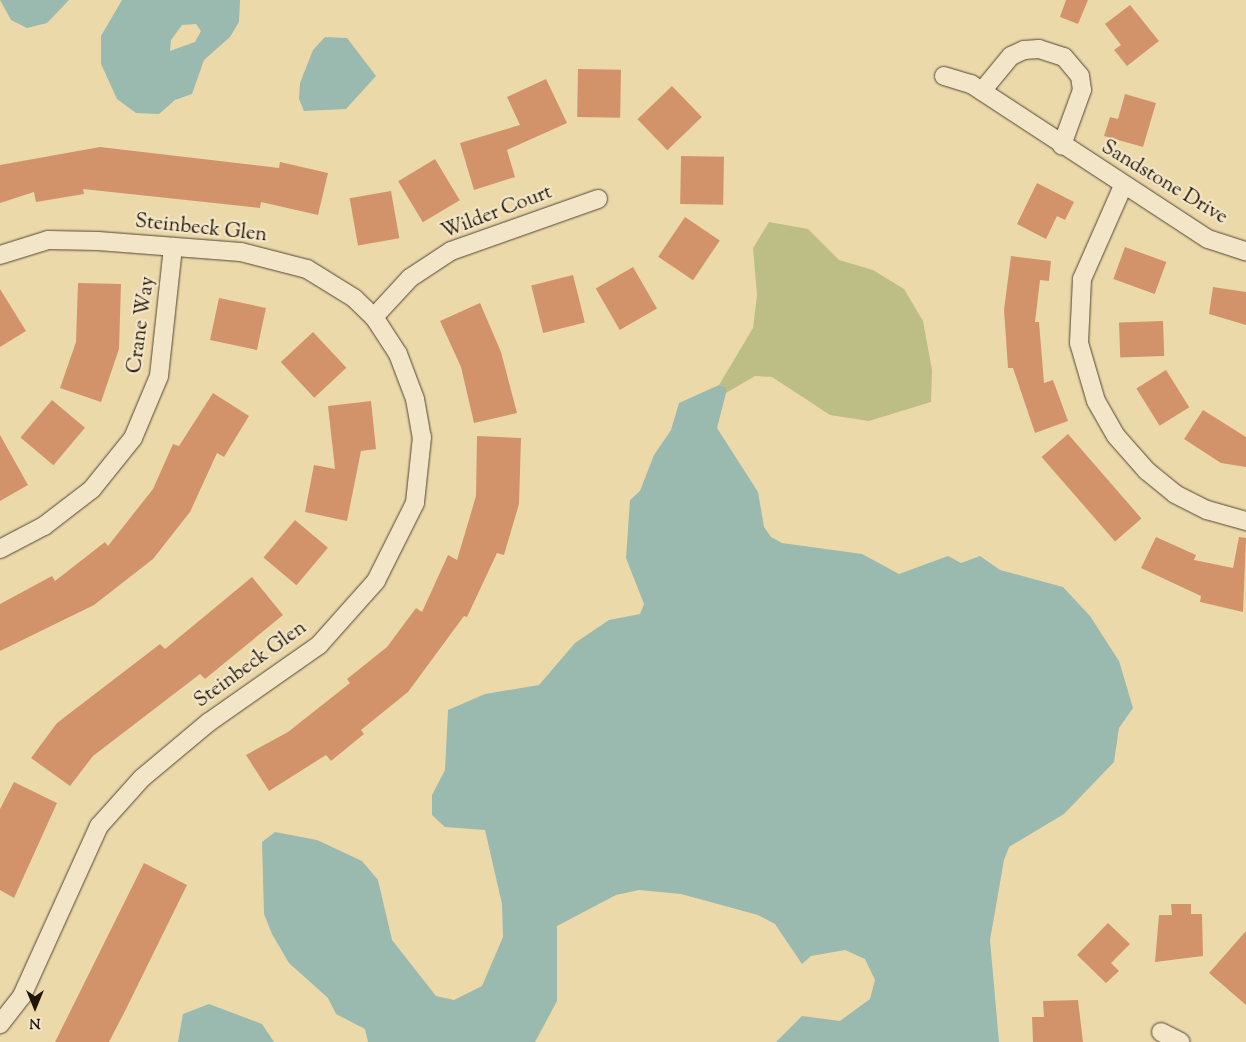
<!DOCTYPE html>
<html>
<head>
<meta charset="utf-8">
<style>
  body { margin:0 }
  #map { position:relative; width:1246px; height:1042px; overflow:hidden; background:#ecd9aa; font-family:"Sorts Mill Goudy",serif }
  div>[style] { position:absolute }
  [style*='--x'] { left:calc(var(--x)*1px); top:calc(var(--y)*1px); width:calc(var(--w)*1px); rotate:calc(var(--a)*1deg) }
  .green>* { inset:0; background:#bcbe86 }
  .water>* { inset:0; background:#9ab9af }
  .building>* { inset:0; background:#d3936a; transform-origin:0 0 }
  .roads { filter:drop-shadow(0 0 1px #524631) drop-shadow(0 0 1px #524631) }
  .minor>* { height:18px; margin:-9px; padding:0 9px; transform-origin:9px; border-radius:9px; background:#f3e6c8 }
  span { translate:-50% -50%; white-space:nowrap; text-align:center; line-height:1.15; -webkit-text-stroke:4.5px #f3e6c8; paint-order:stroke }
  .street-label { font-size:20px; color:#1f1509 }
  .north { position:absolute; left:10px; top:982px; width:50px; height:50px; -webkit-text-stroke:4px #f3e6c8; paint-order:stroke; rotate:180deg; font-size:14px; font-weight:700; line-height:20px; text-align:center; color:#1f1509 }
  .north::after { content:''; display:block; margin:auto; width:18px; height:22px; background:#1f1509; clip-path:polygon(50% 0,100% 100%,50% 72%,0 100%) }
</style>
</head>
<body>
<div id="map">
  <div class="green">
    <i style="clip-path:polygon(769px 222px,808px 229px,839px 260px,873px 270px,904px 289px,923px 321px,932px 370px,931px 402px,869px 421px,830px 415px,772px 377px,755px 376px,726px 393px,726px 387px,719px 385px,753px 328px,757px 295px,753px 248px)"></i>
  </div>
  <div class="water">
    <i style="clip-path:polygon(0 0,69px 0,47px 23px,27px 28px,11px 20px)"></i>
    <i style="clip-path:polygon(evenodd,122px 0,240px 0,239px 22px,230px 37px,204px 60px,192px 94px,175px 100px,159px 114px,136px 113px,117px 99px,101px 64px,101px 36px,122px 0,196px 24px,201px 31px,195px 42px,170px 51px,171px 40px,182px 25px,196px 24px)"></i>
    <i style="clip-path:polygon(325px 37px,347px 38px,376px 76px,346px 109px,304px 111px,299px 99px,300px 83px,313px 50px)"></i>
    <i style="clip-path:polygon(719px 385px,726px 387px,726px 393px,717px 428px,758px 492px,764px 527px,771px 537px,782px 543px,862px 554px,899px 574px,948px 556px,961px 563px,980px 556px,1000px 570px,1063px 587px,1090px 616px,1119px 661px,1133px 708px,1119px 728px,1114px 762px,1064px 814px,1009px 847px,1004px 860px,990px 940px,999px 1042px,776px 1042px,802px 1016px,840px 1021px,870px 999px,875px 980px,865px 959px,845px 950px,811px 956px,802px 964px,775px 924px,758px 915px,681px 894px,639px 890px,616px 895px,557px 926px,557px 1001px,535px 1042px,368px 1042px,365px 1029px,336px 1014px,328px 998px,289px 963px,272px 934px,264px 914px,262px 842px,275px 832px,317px 840px,362px 861px,378px 880px,392px 940px,436px 996px,454px 1000px,482px 986px,503px 937px,502px 904px,485px 830px,445px 827px,432px 815px,432px 795px,445px 770px,448px 710px,485px 694px,539px 685px,575px 643px,609px 620px,640px 614px,644px 604px,626px 558px,630px 500px,640px 491px,654px 455px,671px 430px,679px 403px)"></i>
    <i style="clip-path:polygon(209px 1004px,262px 1024px,274px 1042px,178px 1042px,183px 1014px)"></i>
  </div>
  <div class="building">
    <i style="clip-path:polygon(1066px 0,1088px 0,1078px 24px,1060px 17px)"></i>
    <i style="clip-path:polygon(1130px 5px,1159px 41px,1127px 66px,1114px 50px,1121px 45px,1105px 24px)"></i>
    <i style="left:578px;top:69px;width:43px;height:48px;rotate:1deg"></i>
    <i style="clip-path:polygon(546px 79px,567px 123px,507px 150px,515px 177px,474px 190px,460px 143px,520px 125px,507px 97px)"></i>
    <i style="left:672px;top:86px;width:43px;height:48px;rotate:46deg"></i>
    <i style="clip-path:polygon(1125px 94px,1156px 103px,1143px 147px,1104px 136px,1110px 117px,1118px 119px)"></i>
    <i style="clip-path:polygon(100px 147px,279px 168px,280px 162px,328px 173px,318px 215px,261px 202px,260px 208px,83px 189px,84px 194px,36px 202px,34px 192px,0 203px,0 165px)"></i>
    <i style="left:681px;top:156px;width:43px;height:48px;rotate:1deg"></i>
    <i style="left:435px;top:159px;width:48px;height:43px;rotate:59deg"></i>
    <i style="clip-path:polygon(1037px 183px,1074px 202px,1065px 220px,1057px 216px,1046px 239px,1017px 224px)"></i>
    <i style="left:391px;top:191px;width:48px;height:42px;rotate:80deg"></i>
    <i style="left:685px;top:217px;width:42px;height:48px;rotate:34deg"></i>
    <i style="left:1125px;top:247px;width:44px;height:34px;rotate:20deg"></i>
    <i style="clip-path:polygon(1011px 256px,1051px 261px,1049px 281px,1040px 280px,1035px 322px,1039px 322px,1044px 383px,1053px 380px,1068px 421px,1035px 433px,1013px 368px,1008px 368px,1004px 310px)"></i>
    <i style="left:633px;top:267px;width:48px;height:43px;rotate:60deg"></i>
    <i style="left:573px;top:275px;width:49px;height:43px;rotate:76deg"></i>
    <i style="clip-path:polygon(78px 283px,121px 284px,119px 349px,101px 402px,60px 388px,76px 342px)"></i>
    <i style="clip-path:polygon(1213px 287px,1246px 292px,1246px 325px,1209px 314px)"></i>
    <i style="clip-path:polygon(0 289px,26px 331px,0 347px)"></i>
    <i style="left:219px;top:298px;width:48px;height:43px;rotate:12deg"></i>
    <i style="clip-path:polygon(480px 303px,501px 352px,517px 413px,474px 423px,461px 367px,440px 321px)"></i>
    <i style="left:1163px;top:321px;width:35px;height:44px;rotate:88deg"></i>
    <i style="left:313px;top:332px;width:49px;height:44px;rotate:47deg"></i>
    <i style="left:1166px;top:370px;width:44px;height:35px;rotate:58deg"></i>
    <i style="clip-path:polygon(213px 393px,249px 416px,224px 457px,217px 453px,190px 512px,153px 559px,94px 605px,0 651px,0 604px,52px 576px,55px 581px,105px 542px,108px 546px,153px 489px,173px 444px,179px 446px)"></i>
    <i style="left:52px;top:400px;width:43px;height:49px;rotate:40deg"></i>
    <i style="clip-path:polygon(371px 401px,376px 449px,361px 451px,347px 521px,305px 512px,314px 465px,335px 469px,328px 406px)"></i>
    <i style="clip-path:polygon(1203px 410px,1246px 437px,1246px 467px,1221px 463px,1184px 439px)"></i>
    <i style="left:1068px;top:434px;width:112px;height:35px;rotate:49deg"></i>
    <i style="clip-path:polygon(0 435px,28px 485px,0 501px)"></i>
    <i style="clip-path:polygon(477px 436px,521px 438px,519px 504px,504px 555px,497px 553px,467px 617px,464px 616px,408px 692px,361px 730px,364px 734px,331px 761px,326px 755px,269px 791px,246px 755px,288px 732px,350px 683px,347px 679px,387px 647px,416px 608px,422px 612px,448px 555px,457px 560px,476px 496px)"></i>
    <i style="left:295px;top:520px;width:43px;height:49px;rotate:40deg"></i>
    <i style="clip-path:polygon(1156px 537px,1196px 555px,1194px 560px,1233px 568px,1239px 537px,1246px 538px,1243px 612px,1200px 602px,1201px 596px,1141px 568px)"></i>
    <i style="clip-path:polygon(252px 577px,283px 615px,238px 652px,205px 679px,200px 674px,93px 756px,70px 786px,31px 758px,57px 723px,160px 644px,165px 649px)"></i>
    <i style="clip-path:polygon(14px 782px,57px 803px,14px 898px,0 890px,0 809px)"></i>
    <i style="clip-path:polygon(144px 863px,187px 885px,125px 1011px,109px 1042px,55px 1042px)"></i>
    <i style="clip-path:polygon(1171px 904px,1191px 904px,1191px 914px,1202px 914px,1203px 956px,1155px 962px,1159px 915px,1172px 915px)"></i>
    <i style="clip-path:polygon(1108px 923px,1130px 944px,1111px 963px,1119px 971px,1106px 983px,1077px 955px)"></i>
    <i style="clip-path:polygon(1246px 931px,1246px 1005px,1209px 973px)"></i>
    <i style="clip-path:polygon(1078px 1000px,1083px 1042px,1033px 1042px,1032px 1017px,1044px 1017px,1043px 1001px)"></i>
  </div>
  <div class="roads">
    <div class="minor">
      <i style="--x:944;--y:76;--w:28;--a:17"></i>
      <i style="--x:971;--y:84;--w:283;--a:33.2"></i>
      <i style="--x:1208;--y:239;--w:40;--a:18"></i>
      <i style="--x:982;--y:91;--w:45;--a:-50.4"></i>
      <i style="--x:1011;--y:56;--w:14;--a:-25"></i>
      <i style="--x:1024;--y:50;--w:15;--a:-4"></i>
      <i style="--x:1039;--y:49;--w:26;--a:18"></i>
      <i style="--x:1064;--y:57;--w:25;--a:50"></i>
      <i style="--x:1080;--y:76;--w:14;--a:82"></i>
      <i style="--x:1082;--y:90;--w:59;--a:110"></i>
      <i style="--x:1123;--y:186;--w:102;--a:113.8"></i>
      <i style="--x:1082;--y:279;--w:64;--a:92.7"></i>
      <i style="--x:1079;--y:343;--w:60;--a:73.7"></i>
      <i style="--x:1096;--y:401;--w:40;--a:60.3"></i>
      <i style="--x:1116;--y:436;--w:47;--a:48.5"></i>
      <i style="--x:1147;--y:471;--w:36;--a:39"></i>
      <i style="--x:1175;--y:494;--w:36;--a:27"></i>
      <i style="--x:1207;--y:510;--w:41;--a:15.8"></i>
      <i style="--x:0;--y:255;--w:50;--a:-17.4"></i>
      <i style="--x:48;--y:240;--w:50;--a:1.1"></i>
      <i style="--x:98;--y:241;--w:143;--a:4.4"></i>
      <i style="--x:241;--y:252;--w:68;--a:14.4"></i>
      <i style="--x:307;--y:269;--w:55;--a:31.7"></i>
      <i style="--x:354;--y:298;--w:28;--a:44"></i>
      <i style="--x:374;--y:317;--w:44;--a:57"></i>
      <i style="--x:398;--y:354;--w:48;--a:69.3"></i>
      <i style="--x:415;--y:399;--w:39;--a:80"></i>
      <i style="--x:422;--y:437;--w:66;--a:96.1"></i>
      <i style="--x:415;--y:503;--w:87;--a:116.6"></i>
      <i style="--x:376;--y:581;--w:86;--a:131.7"></i>
      <i style="--x:319;--y:645;--w:134;--a:145"></i>
      <i style="--x:209;--y:722;--w:87;--a:140.1"></i>
      <i style="--x:142;--y:778;--w:64;--a:131.9"></i>
      <i style="--x:99;--y:826;--w:187;--a:114.4"></i>
      <i style="--x:22;--y:996;--w:36;--a:128"></i>
      <i style="--x:374;--y:317;--w:53;--a:-47.3"></i>
      <i style="--x:410;--y:278;--w:49;--a:-33.4"></i>
      <i style="--x:451;--y:251;--w:156;--a:-19.5"></i>
      <i style="--x:0;--y:549;--w:50;--a:-27.6"></i>
      <i style="--x:44;--y:526;--w:61;--a:-37.6"></i>
      <i style="--x:92;--y:489;--w:65;--a:-51.2"></i>
      <i style="--x:133;--y:438;--w:67;--a:-67.2"></i>
      <i style="--x:159;--y:376;--w:130;--a:-83.8"></i>
      <i style="--x:1161;--y:1032;--w:22;--a:27"></i>
    </div>
  </div>
  <div class="street-label">
    <span style="left:1164px;top:183px;rotate:31deg">Sandstone Drive</span>
    <span style="left:497px;top:213px;rotate:-21deg">Wilder Court</span>
    <span style="left:201px;top:229px;rotate:6deg">Steinbeck Glen</span>
    <span style="left:142px;top:325px;rotate:-82deg">Crane Way</span>
    <span style="left:251px;top:665px;rotate:-36deg">Steinbeck Glen</span>
  </div>
  <div class="north">N</div>
</div>
</body>
</html>
